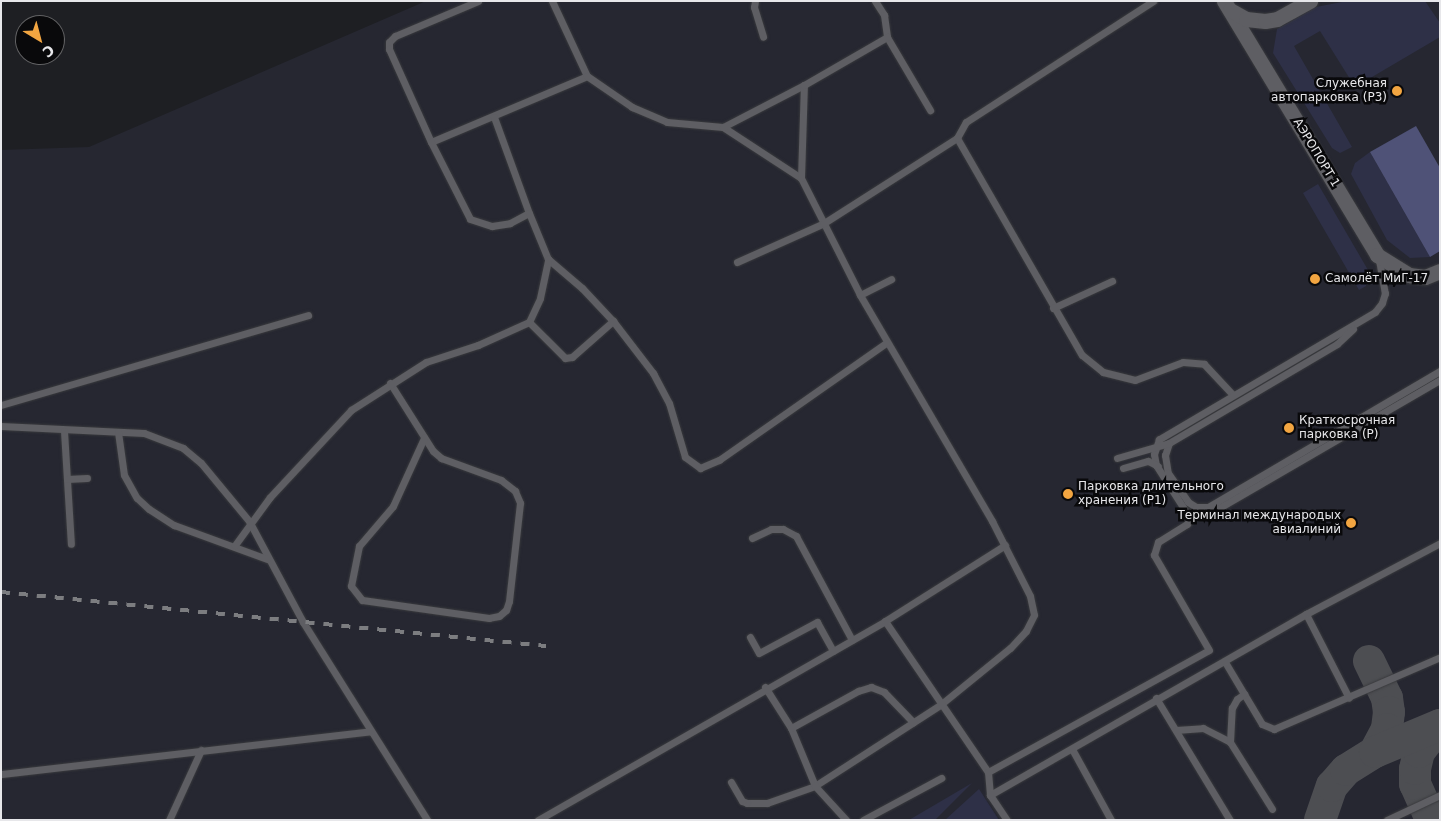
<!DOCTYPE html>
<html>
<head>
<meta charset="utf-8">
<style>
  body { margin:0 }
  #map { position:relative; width:1441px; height:821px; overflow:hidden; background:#1e1f23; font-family:"DejaVu Sans",sans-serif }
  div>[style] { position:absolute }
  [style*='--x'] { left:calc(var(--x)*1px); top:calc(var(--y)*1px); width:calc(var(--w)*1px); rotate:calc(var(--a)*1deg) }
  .built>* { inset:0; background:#262731 }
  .green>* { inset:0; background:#2e3047 }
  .forest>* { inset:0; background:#4f5277 }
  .taxiway>* { height:32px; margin:-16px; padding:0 16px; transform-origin:16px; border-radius:16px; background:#4d4e52 }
  .roads { filter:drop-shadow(0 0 1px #393a3d) drop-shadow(0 0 1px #393a3d) }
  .lane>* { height:7px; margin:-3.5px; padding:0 3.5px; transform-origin:3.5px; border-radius:3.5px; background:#5e5e63 }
  .secondary>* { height:15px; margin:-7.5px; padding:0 7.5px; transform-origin:7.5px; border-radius:7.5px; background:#5e5e63 }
  .rail>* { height:4px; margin-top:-2px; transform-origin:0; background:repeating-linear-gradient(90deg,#7c7d80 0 9px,transparent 0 18px) }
  .dots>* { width:14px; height:14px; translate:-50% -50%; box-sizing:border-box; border:2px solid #09090b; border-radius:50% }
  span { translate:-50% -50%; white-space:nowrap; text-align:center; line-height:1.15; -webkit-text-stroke:5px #09090b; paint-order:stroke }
  .poi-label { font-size:12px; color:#e7e7ea }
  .right { translate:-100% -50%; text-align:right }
  .left { translate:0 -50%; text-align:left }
  .street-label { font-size:12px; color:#e7e7ea }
  .frame { position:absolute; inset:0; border:2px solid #e7e7ea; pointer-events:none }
  .north { position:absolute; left:15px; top:15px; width:50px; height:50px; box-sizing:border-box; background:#09090b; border:1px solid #626264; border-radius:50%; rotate:143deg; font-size:14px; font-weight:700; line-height:20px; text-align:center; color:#e7e7ea }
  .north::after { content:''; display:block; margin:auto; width:18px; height:22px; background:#f2a541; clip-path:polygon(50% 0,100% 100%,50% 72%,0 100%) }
</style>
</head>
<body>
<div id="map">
  <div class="built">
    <i style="clip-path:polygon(426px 1px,1440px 1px,1440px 820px,1px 820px,1px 150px,89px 147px)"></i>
  </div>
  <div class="green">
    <i style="clip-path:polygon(1347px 1px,1425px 1px,1440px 23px,1440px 37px,1355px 87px,1320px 31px,1294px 46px,1352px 147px,1340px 153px,1332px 148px,1273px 53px,1277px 29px,1316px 7px)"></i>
    <i style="clip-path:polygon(1370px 152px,1430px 257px,1410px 258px,1387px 240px,1351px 174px,1355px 163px)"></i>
    <i style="clip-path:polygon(1318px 184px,1368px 270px,1366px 286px,1359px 290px,1303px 193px)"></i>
    <i style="clip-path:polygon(972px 783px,935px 820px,909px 820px)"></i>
    <i style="clip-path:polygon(979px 789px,999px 820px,945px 820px)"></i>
  </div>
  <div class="forest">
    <i style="clip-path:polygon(1416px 126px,1440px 168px,1440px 251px,1430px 257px,1370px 152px)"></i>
  </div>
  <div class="taxiway">
    <i style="--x:1369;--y:661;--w:41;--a:64.1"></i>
    <i style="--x:1387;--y:698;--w:14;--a:82"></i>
    <i style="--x:1389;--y:712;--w:17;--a:97"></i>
    <i style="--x:1387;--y:729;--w:26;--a:118"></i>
    <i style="--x:1429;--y:815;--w:34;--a:-114"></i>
    <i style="--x:1415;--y:784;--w:15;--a:-90"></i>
    <i style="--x:1415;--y:769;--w:17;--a:-77"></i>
    <i style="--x:1419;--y:752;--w:34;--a:-52"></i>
    <i style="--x:1320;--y:820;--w:36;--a:-71"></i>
    <i style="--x:1332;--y:786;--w:21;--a:-49"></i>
    <i style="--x:1346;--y:770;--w:34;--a:-32"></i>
    <i style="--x:1375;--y:752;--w:70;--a:-22.6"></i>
  </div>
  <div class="roads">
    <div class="lane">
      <i style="--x:478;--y:1;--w:90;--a:157.1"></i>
      <i style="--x:395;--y:36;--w:8;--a:135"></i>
      <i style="--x:389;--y:42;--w:7;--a:90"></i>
      <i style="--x:389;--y:49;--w:102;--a:65.7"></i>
      <i style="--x:431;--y:142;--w:169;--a:-22.9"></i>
      <i style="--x:552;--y:1;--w:83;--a:65"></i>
      <i style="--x:587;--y:76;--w:55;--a:34.6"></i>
      <i style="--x:632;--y:107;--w:38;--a:23"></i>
      <i style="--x:667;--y:122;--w:56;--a:5.1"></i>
      <i style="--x:723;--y:127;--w:93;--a:33.2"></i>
      <i style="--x:801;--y:178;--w:131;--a:63.2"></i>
      <i style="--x:860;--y:295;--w:262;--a:59.7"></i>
      <i style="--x:992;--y:521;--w:84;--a:63.1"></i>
      <i style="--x:1030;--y:596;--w:19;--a:78"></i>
      <i style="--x:1034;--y:615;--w:18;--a:117"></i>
      <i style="--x:1026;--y:631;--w:23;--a:133"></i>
      <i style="--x:1010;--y:648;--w:90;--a:140.8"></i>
      <i style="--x:940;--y:705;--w:149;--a:147.1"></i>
      <i style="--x:815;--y:786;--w:51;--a:160.5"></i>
      <i style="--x:767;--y:803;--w:20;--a:180"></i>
      <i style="--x:747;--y:803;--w:5;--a:-158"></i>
      <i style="--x:742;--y:801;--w:22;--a:-120"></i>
      <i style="--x:755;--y:1;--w:6;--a:99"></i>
      <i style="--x:754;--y:7;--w:31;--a:73"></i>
      <i style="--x:875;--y:1;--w:17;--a:57"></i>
      <i style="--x:884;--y:15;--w:22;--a:82"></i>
      <i style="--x:887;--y:37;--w:85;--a:59.5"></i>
      <i style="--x:494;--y:117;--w:102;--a:70"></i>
      <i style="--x:723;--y:127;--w:91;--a:-27.4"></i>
      <i style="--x:957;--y:138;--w:250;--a:60.1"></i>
      <i style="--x:1082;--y:355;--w:27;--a:39"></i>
      <i style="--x:1103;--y:372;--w:33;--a:14"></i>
      <i style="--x:1135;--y:380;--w:51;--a:-20.6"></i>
      <i style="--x:1183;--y:362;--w:21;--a:5"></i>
      <i style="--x:1204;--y:364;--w:42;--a:46.9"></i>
      <i style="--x:431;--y:142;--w:86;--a:63.1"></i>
      <i style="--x:470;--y:219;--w:23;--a:18"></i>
      <i style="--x:492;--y:226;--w:18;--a:-9"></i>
      <i style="--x:510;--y:223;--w:21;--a:-28"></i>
      <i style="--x:529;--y:213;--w:50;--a:67.6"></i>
      <i style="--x:548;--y:259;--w:45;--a:40.5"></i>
      <i style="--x:582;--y:288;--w:45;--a:46.8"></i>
      <i style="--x:801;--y:178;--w:93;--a:-88.2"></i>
      <i style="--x:804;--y:85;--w:96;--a:-30"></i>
      <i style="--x:1379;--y:260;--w:34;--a:80"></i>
      <i style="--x:1385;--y:293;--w:10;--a:107"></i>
      <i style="--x:1382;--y:303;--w:11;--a:128"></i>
      <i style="--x:1375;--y:312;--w:251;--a:149.5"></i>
      <i style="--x:1159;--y:439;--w:16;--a:108"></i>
      <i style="--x:1154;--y:454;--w:11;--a:80"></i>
      <i style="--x:1156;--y:465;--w:56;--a:57.4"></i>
      <i style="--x:1186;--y:512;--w:12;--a:20"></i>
      <i style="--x:1197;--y:516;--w:10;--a:-6"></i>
      <i style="--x:1207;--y:515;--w:269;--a:-30.1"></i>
      <i style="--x:737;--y:262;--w:95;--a:-24.1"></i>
      <i style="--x:824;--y:223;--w:158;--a:-32.6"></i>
      <i style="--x:957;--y:138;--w:18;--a:-61"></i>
      <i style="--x:966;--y:122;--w:223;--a:-32.9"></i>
      <i style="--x:860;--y:295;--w:35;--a:-27"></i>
      <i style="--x:1053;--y:308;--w:65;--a:-24.6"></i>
      <i style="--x:529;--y:322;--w:26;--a:-65"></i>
      <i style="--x:540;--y:298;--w:40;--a:-78"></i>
      <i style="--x:1353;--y:329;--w:22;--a:137"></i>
      <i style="--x:1337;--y:344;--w:195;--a:149.5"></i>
      <i style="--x:1169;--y:443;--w:13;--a:108"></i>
      <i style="--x:1165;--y:455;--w:18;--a:81"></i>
      <i style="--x:1168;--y:473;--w:35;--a:55"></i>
      <i style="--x:1188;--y:502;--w:9;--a:32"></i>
      <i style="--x:1196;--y:507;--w:12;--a:0"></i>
      <i style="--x:1208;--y:507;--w:269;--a:-30.4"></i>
      <i style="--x:390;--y:383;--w:80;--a:57.7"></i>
      <i style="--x:433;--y:451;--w:11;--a:41"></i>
      <i style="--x:441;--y:458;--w:64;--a:20.1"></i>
      <i style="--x:501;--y:480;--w:18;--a:38"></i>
      <i style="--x:515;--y:491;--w:13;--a:67"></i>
      <i style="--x:520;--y:503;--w:99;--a:96.4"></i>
      <i style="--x:509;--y:601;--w:9;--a:108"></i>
      <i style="--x:506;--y:610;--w:9;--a:139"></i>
      <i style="--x:499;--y:616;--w:10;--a:169"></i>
      <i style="--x:489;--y:618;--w:128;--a:-171.9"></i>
      <i style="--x:362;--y:600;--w:18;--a:-128"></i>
      <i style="--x:351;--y:586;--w:41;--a:-78.7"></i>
      <i style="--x:359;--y:546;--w:52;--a:-49.6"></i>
      <i style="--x:393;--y:506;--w:75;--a:-65.5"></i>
      <i style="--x:1;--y:405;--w:320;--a:-16.3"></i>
      <i style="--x:1;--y:426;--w:143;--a:2.8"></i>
      <i style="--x:144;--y:433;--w:42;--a:21"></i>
      <i style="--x:183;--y:448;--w:23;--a:40"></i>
      <i style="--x:201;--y:463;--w:75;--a:50.4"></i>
      <i style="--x:249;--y:521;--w:115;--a:61.9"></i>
      <i style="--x:303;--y:622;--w:234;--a:57.9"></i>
      <i style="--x:64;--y:431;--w:113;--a:86.5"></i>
      <i style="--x:118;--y:432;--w:43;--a:82.1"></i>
      <i style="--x:124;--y:475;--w:26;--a:61"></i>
      <i style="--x:137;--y:498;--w:16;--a:43"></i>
      <i style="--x:149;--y:509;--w:30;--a:33"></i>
      <i style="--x:174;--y:525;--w:99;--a:20.1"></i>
      <i style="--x:1117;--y:458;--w:54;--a:-16.1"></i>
      <i style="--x:1123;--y:468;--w:26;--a:-16"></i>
      <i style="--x:1148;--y:461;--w:11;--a:27"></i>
      <i style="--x:67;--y:479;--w:20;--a:-3"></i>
      <i style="--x:752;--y:538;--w:21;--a:-25"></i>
      <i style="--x:771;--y:529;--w:12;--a:0"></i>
      <i style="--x:783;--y:529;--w:15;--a:28"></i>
      <i style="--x:796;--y:536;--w:118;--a:61.7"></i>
      <i style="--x:235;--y:545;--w:59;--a:-53.9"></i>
      <i style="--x:270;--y:497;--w:119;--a:-47"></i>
      <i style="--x:351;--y:410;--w:89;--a:-32.6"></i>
      <i style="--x:426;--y:362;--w:55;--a:-18.1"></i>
      <i style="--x:478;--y:345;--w:56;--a:-24.3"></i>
      <i style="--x:529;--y:322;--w:51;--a:45"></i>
      <i style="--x:565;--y:358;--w:7;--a:-8"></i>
      <i style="--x:572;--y:357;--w:55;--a:-41.3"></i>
      <i style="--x:613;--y:321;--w:66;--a:52.4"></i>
      <i style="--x:653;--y:373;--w:34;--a:62"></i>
      <i style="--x:669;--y:403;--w:56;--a:73.5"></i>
      <i style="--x:685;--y:457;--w:19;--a:36"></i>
      <i style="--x:700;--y:468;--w:21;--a:-23"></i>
      <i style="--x:719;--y:460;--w:204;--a:-35"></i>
      <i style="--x:1306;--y:614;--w:94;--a:62.9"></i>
      <i style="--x:885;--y:621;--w:183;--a:55.7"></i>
      <i style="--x:988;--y:772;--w:23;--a:85"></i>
      <i style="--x:990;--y:795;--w:30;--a:56"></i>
      <i style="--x:750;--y:637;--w:18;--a:61"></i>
      <i style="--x:759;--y:653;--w:66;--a:-28.1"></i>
      <i style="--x:817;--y:622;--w:33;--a:61"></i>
      <i style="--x:1225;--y:662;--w:72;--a:59.2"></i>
      <i style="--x:1262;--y:724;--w:13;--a:23"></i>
      <i style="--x:1274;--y:729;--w:181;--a:-23.4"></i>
      <i style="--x:765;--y:687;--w:49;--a:57.6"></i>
      <i style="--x:791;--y:728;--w:63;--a:67.5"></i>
      <i style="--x:815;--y:786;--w:46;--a:47.6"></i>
      <i style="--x:1156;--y:698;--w:143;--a:58.8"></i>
      <i style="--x:791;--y:728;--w:77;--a:-28.9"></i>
      <i style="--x:858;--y:691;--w:14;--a:-17"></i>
      <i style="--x:871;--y:687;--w:14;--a:21"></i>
      <i style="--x:884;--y:692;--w:42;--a:46"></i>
      <i style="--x:1176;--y:730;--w:27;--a:-4"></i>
      <i style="--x:1203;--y:728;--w:30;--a:27"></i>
      <i style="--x:1230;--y:742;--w:79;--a:57.9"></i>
      <i style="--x:1230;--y:742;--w:34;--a:-87"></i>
      <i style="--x:1232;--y:708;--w:10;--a:-61"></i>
      <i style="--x:1237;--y:699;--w:9;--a:-36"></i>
      <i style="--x:1072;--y:749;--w:81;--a:61.2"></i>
      <i style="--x:988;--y:772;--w:252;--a:-28.9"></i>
      <i style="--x:1209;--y:650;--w:110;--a:-120.1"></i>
      <i style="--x:1154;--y:555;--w:14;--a:-73"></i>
      <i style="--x:1158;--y:542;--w:34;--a:-32"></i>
      <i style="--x:1187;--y:524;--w:10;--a:-53"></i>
      <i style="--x:1;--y:774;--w:371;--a:-6.6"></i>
      <i style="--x:990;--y:795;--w:364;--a:-29.8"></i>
      <i style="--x:1306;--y:614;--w:152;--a:-27.9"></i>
      <i style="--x:169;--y:820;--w:77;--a:-65.4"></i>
      <i style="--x:538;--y:820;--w:400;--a:-29.8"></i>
      <i style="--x:885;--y:621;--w:142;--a:-32.3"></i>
      <i style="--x:863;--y:820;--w:89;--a:-28.3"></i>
      <i style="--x:1387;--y:820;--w:59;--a:-25.3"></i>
    </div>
    <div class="secondary">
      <i style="--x:1224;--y:1;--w:297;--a:58.9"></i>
      <i style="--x:1377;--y:255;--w:38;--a:32"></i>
      <i style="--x:1409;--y:275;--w:16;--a:7"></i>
      <i style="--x:1425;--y:277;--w:16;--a:-22"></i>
      <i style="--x:1230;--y:10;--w:18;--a:29"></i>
      <i style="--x:1246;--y:19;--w:19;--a:6"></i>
      <i style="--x:1265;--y:21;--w:12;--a:-9"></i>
      <i style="--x:1277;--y:19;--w:38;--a:-29"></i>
    </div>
  </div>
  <div class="rail">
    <i style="--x:1;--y:592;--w:548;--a:5.66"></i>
  </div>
  <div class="dots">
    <i style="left:1397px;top:91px;background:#f2a541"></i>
    <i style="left:1315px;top:279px;background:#f2a541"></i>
    <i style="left:1289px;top:428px;background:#f2a541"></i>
    <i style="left:1068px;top:494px;background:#f2a541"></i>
    <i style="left:1351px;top:523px;background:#f2a541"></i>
  </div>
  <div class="poi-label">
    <span class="right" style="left:1387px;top:91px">Служебная<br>автопарковка (P3)</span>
    <span class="left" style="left:1325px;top:279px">Самолёт МиГ-17</span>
    <span class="left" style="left:1299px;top:428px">Краткосрочная<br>парковка (P)</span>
    <span class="left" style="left:1078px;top:494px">Парковка длительного<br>хранения (P1)</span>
    <span class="right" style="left:1341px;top:523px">Терминал международых<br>авиалиний</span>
  </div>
  <div class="street-label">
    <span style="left:1316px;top:153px;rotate:59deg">АЭРОПОРТ 1</span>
  </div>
  <div class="frame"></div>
  <div class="north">С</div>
</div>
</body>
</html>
